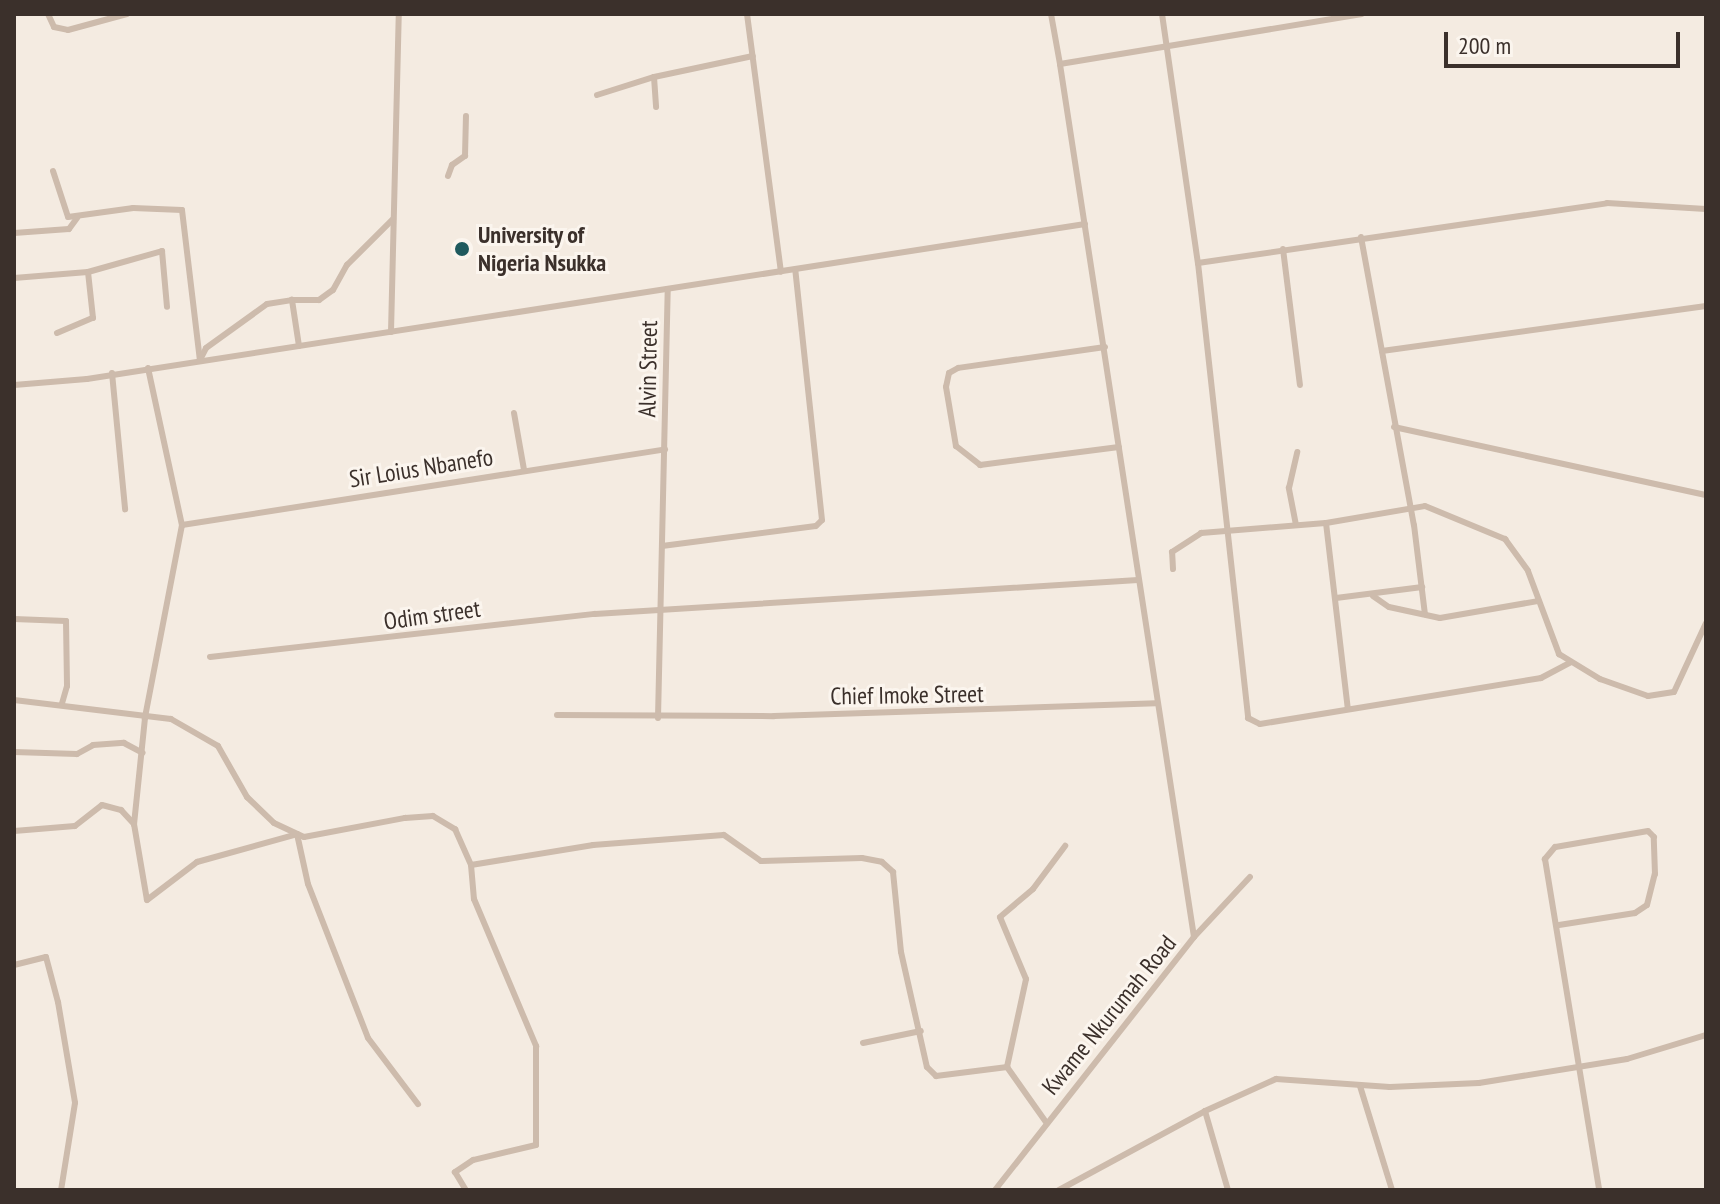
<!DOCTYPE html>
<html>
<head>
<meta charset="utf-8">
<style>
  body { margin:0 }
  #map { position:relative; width:1720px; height:1204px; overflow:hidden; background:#f4ebe1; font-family:"PT Sans Narrow",sans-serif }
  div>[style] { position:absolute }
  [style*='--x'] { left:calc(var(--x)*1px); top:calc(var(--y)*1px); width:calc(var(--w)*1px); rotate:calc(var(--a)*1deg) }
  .minor>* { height:6px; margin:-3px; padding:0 3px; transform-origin:3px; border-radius:3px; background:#cdbbac }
  .dots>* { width:22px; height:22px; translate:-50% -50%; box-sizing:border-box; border:4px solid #fbf5ee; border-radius:50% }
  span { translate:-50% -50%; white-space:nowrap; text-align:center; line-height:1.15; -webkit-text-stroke:6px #fbf5ee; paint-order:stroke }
  .poi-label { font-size:24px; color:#3b302b; font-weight:700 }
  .left { translate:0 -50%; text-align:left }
  .street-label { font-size:24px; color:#3b302b }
  .frame { position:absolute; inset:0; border:16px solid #3b302b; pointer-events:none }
  .scale { position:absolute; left:1444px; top:32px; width:236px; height:36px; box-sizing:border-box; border:4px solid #3b302b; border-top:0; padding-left:10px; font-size:24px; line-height:28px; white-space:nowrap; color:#3b302b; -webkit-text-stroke:6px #fbf5ee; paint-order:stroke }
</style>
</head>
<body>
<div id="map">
  <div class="minor">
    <i style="--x:48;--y:14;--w:14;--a:65"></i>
    <i style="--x:54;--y:27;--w:14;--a:12"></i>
    <i style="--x:68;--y:30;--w:61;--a:-15.2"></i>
    <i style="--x:747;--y:14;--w:260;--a:82.5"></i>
    <i style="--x:1051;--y:14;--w:51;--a:79.8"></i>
    <i style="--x:1162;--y:14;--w:252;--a:81.8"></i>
    <i style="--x:1198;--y:263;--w:458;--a:83.7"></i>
    <i style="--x:1248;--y:718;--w:13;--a:27"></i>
    <i style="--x:1260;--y:724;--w:285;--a:-9.3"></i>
    <i style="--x:1541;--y:678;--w:34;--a:-28"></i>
    <i style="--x:654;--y:77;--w:101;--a:-12"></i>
    <i style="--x:597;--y:95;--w:60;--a:-17.5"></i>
    <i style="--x:654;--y:77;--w:30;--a:86"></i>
    <i style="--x:53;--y:171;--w:48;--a:71.9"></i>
    <i style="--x:68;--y:217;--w:66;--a:-7.9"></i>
    <i style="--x:133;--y:208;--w:49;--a:2.3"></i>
    <i style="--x:182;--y:210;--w:151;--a:83.2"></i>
    <i style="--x:448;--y:176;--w:12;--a:-70"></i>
    <i style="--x:452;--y:165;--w:16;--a:-35"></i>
    <i style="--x:465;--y:156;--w:40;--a:-88.6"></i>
    <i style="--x:14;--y:233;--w:55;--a:-4.2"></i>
    <i style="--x:69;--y:229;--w:14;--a:-54"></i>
    <i style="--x:1361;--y:237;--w:293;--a:79.6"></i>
    <i style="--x:1414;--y:525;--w:90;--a:83"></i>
    <i style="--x:1283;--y:249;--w:137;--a:82.9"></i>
    <i style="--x:1198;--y:263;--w:413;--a:-8.3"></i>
    <i style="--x:1607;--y:203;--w:99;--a:3.5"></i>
    <i style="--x:14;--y:278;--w:74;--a:-4.6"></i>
    <i style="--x:88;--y:272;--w:77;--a:-15.8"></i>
    <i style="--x:162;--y:251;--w:56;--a:84.9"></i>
    <i style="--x:391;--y:332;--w:318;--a:-88.6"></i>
    <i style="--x:57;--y:333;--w:39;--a:-23"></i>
    <i style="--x:93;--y:318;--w:46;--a:-96.2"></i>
    <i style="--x:299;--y:346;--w:47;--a:-98.7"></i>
    <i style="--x:292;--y:300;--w:27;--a:0"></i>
    <i style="--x:319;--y:300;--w:17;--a:-36"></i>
    <i style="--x:333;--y:290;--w:29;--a:-61"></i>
    <i style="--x:347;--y:265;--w:65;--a:-45"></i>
    <i style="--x:1105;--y:347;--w:148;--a:171.9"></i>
    <i style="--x:958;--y:368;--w:10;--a:151"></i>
    <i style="--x:949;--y:373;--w:14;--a:102"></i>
    <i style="--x:946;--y:387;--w:60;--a:80.4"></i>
    <i style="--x:956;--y:446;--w:31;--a:38"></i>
    <i style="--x:980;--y:465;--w:140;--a:-7.4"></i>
    <i style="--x:1382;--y:351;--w:327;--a:-7.9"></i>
    <i style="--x:200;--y:360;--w:13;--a:-63"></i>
    <i style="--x:206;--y:348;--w:75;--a:-35.8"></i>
    <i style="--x:267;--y:304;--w:25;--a:-9"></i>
    <i style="--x:148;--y:368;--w:161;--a:77.8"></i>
    <i style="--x:182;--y:525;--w:197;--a:100.9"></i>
    <i style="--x:145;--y:718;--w:107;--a:95.9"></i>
    <i style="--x:134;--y:824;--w:77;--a:80.3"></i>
    <i style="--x:147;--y:900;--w:63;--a:-37.2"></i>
    <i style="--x:197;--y:862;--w:104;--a:-15.6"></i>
    <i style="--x:297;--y:834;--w:51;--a:77.6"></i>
    <i style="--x:308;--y:884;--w:165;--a:68.7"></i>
    <i style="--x:368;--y:1038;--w:83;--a:52.9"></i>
    <i style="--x:112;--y:373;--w:137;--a:84.5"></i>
    <i style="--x:14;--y:385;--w:73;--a:-4.7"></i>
    <i style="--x:87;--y:379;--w:1010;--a:-8.83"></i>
    <i style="--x:514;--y:413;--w:58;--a:80"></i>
    <i style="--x:1394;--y:427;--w:319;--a:12.3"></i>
    <i style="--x:1326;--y:523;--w:187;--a:83.3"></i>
    <i style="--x:182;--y:525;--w:489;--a:-8.9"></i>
    <i style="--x:1296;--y:525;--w:38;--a:-101"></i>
    <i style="--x:1289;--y:488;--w:37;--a:-77"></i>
    <i style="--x:662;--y:546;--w:155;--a:-7.4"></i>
    <i style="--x:816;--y:526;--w:8;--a:-45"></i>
    <i style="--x:822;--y:520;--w:252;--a:-96.1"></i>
    <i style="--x:1173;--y:569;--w:17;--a:-93"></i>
    <i style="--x:1172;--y:552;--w:35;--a:-33"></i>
    <i style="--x:1201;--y:533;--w:125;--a:-4.6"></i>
    <i style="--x:1326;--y:523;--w:100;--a:-9.7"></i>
    <i style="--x:1425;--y:506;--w:87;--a:22.4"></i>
    <i style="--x:1505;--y:539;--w:39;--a:54"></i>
    <i style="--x:1528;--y:571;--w:89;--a:69.5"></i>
    <i style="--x:1559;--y:654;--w:48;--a:31.4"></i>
    <i style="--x:1600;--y:679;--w:51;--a:19.5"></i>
    <i style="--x:1648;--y:696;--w:26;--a:-9"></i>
    <i style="--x:1674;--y:692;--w:76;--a:-65.1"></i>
    <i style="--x:1373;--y:596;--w:19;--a:35"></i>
    <i style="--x:1389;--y:607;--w:52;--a:12.2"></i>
    <i style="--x:1440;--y:618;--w:99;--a:-9.8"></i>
    <i style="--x:1336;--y:598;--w:87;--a:-7.3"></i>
    <i style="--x:14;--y:619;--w:52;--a:2.2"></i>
    <i style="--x:66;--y:621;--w:65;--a:89.1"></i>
    <i style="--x:67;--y:686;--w:19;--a:106"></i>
    <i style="--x:210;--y:657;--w:387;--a:-6.4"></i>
    <i style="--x:595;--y:614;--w:544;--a:-3.58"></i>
    <i style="--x:14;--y:700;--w:158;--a:6.9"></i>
    <i style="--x:171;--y:719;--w:54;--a:29.9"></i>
    <i style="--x:218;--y:746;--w:59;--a:60.4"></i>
    <i style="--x:247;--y:797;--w:37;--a:44"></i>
    <i style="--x:274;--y:823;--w:33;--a:25"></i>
    <i style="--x:304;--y:837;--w:103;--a:-10.7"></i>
    <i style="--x:405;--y:818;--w:28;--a:-4"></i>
    <i style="--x:433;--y:816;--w:26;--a:31"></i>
    <i style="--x:455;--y:829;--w:39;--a:66"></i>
    <i style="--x:471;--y:865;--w:34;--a:85"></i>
    <i style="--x:474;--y:899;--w:160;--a:67.1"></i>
    <i style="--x:536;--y:1046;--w:99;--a:90"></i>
    <i style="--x:536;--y:1145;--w:65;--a:166.6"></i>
    <i style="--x:473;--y:1160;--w:22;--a:146"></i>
    <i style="--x:455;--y:1172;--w:21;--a:59"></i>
    <i style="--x:557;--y:715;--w:217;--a:0.3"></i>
    <i style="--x:774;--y:716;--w:382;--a:-1.9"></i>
    <i style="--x:658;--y:718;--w:429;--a:-88.7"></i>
    <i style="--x:14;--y:752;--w:63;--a:1.8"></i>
    <i style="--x:77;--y:754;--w:18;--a:-29"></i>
    <i style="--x:93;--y:745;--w:31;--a:-4"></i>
    <i style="--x:124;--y:743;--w:21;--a:28"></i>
    <i style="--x:14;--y:831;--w:61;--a:-4.7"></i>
    <i style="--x:75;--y:826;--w:34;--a:-38"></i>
    <i style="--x:102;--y:805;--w:20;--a:15"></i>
    <i style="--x:121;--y:810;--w:19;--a:47"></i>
    <i style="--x:471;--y:865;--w:124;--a:-9.3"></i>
    <i style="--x:593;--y:845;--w:131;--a:-4.4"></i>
    <i style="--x:724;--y:835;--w:45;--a:35.1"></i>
    <i style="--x:761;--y:861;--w:101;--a:-1.7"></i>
    <i style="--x:862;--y:858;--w:20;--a:11"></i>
    <i style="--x:882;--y:862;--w:15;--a:42"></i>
    <i style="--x:893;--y:872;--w:80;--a:84.3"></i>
    <i style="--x:901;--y:952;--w:118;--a:77.3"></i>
    <i style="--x:927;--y:1067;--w:13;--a:45"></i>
    <i style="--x:936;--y:1076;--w:72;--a:-7.2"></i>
    <i style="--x:1007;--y:1067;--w:67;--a:54.7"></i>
    <i style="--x:1559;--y:925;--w:77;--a:-9"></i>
    <i style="--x:1635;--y:913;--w:14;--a:-34"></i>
    <i style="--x:1647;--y:905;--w:32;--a:-76"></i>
    <i style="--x:1655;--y:874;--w:37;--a:-92"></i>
    <i style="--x:1654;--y:837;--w:8;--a:-135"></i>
    <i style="--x:1648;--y:831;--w:94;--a:170.2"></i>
    <i style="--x:1555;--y:847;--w:16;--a:130"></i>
    <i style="--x:1545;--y:859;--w:335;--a:80.7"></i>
    <i style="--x:1194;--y:937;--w:82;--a:-47"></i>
    <i style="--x:14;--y:965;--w:33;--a:-14"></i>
    <i style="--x:46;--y:957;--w:47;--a:75.1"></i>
    <i style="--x:58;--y:1002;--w:102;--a:80.4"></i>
    <i style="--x:75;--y:1103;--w:88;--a:99.1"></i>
    <i style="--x:863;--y:1043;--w:59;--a:-11.7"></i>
    <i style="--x:1007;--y:1067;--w:90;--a:-77.8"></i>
    <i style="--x:1026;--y:979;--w:67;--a:-112.8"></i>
    <i style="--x:1000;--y:917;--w:43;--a:-40.3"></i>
    <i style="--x:1033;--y:889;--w:54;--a:-53.3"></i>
    <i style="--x:1360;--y:1086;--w:109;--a:72.9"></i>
    <i style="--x:1205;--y:1111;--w:82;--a:73.8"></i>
    <i style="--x:995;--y:1190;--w:322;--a:-51.8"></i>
    <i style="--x:1194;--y:937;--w:883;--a:-98.73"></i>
    <i style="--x:1060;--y:64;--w:306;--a:-9.4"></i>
    <i style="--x:1059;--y:1190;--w:166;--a:-28.4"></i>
    <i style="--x:1205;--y:1111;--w:78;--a:-24.3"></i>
    <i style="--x:1276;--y:1079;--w:114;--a:4"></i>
    <i style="--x:1390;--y:1087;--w:89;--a:-2.6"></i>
    <i style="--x:1479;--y:1083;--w:150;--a:-9.2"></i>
    <i style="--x:1627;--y:1059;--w:83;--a:-16.9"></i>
  </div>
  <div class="dots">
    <i style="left:462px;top:249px;background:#1f5a5e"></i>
  </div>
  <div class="poi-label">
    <span class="left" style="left:478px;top:249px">University of<br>Nigeria Nsukka</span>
  </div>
  <div class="street-label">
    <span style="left:648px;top:369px;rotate:-89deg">Alvin Street</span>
    <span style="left:421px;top:468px;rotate:-9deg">Sir Loius Nbanefo</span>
    <span style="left:432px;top:615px;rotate:-8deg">Odim street</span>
    <span style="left:907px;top:695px;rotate:-1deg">Chief Imoke Street</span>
    <span style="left:1109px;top:1015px;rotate:-51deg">Kwame Nkurumah Road</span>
  </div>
  <div class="frame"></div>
  <div class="scale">200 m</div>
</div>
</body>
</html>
